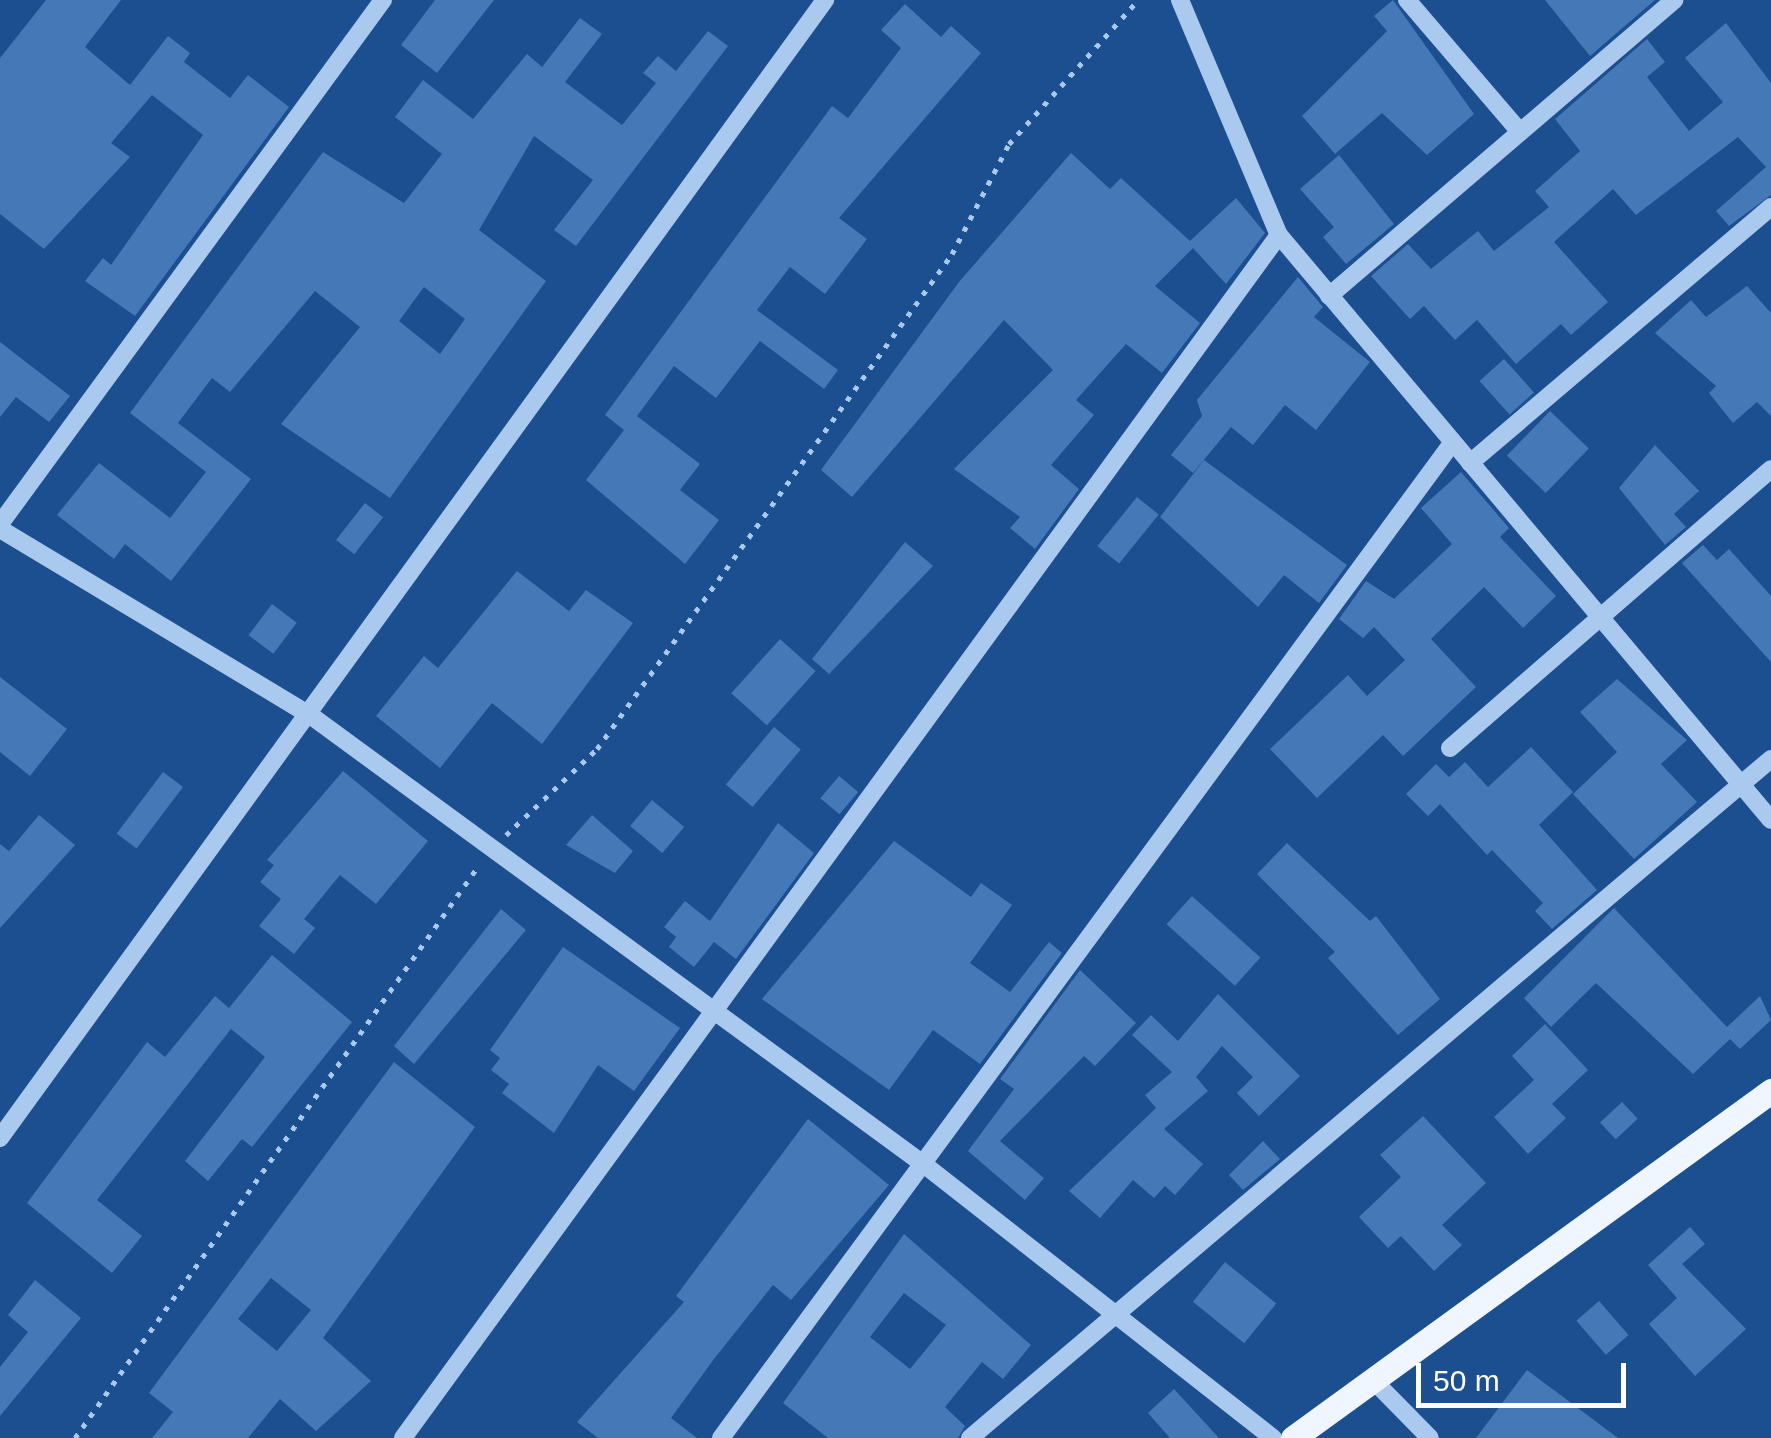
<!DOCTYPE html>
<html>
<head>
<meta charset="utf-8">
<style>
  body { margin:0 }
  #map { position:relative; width:1771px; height:1438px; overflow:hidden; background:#1b4f8f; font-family:Helvetica,sans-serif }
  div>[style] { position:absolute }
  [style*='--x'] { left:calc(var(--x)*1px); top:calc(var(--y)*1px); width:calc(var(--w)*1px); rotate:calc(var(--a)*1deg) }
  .building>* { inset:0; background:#4478b7; transform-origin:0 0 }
  .path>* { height:5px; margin-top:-2.5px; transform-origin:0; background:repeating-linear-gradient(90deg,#a9c9ee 0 5px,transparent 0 13px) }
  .minor>* { height:18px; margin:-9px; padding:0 9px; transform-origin:9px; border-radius:9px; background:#a9c9ee }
  .major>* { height:25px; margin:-12.5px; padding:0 12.5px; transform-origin:12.5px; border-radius:12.5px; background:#f0f6ff }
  span { translate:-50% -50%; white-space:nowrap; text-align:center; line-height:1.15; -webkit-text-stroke:8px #1b4f8f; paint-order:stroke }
  .scale { position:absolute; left:1416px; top:1363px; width:210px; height:45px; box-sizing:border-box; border:5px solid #fff; border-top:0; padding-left:12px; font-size:30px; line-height:35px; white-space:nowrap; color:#fff; -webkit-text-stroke:8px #1b4f8f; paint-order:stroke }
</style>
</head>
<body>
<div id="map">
  <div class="building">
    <i style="clip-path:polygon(46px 0,121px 0,85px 47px,130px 85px,168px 36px,190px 53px,184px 62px,230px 98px,248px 75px,289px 107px,135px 316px,85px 281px,103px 258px,111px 265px,203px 135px,152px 95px,111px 143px,130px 157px,44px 249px,0 214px,0 58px)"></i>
    <i style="clip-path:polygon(435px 0,494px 0,437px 73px,401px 45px)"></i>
    <i style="clip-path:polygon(1393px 0,1474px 114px,1427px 155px,1382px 113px,1335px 154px,1302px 116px,1387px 31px,1374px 16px)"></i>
    <i style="clip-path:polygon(1545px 0,1655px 0,1590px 56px)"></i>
    <i style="clip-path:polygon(905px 4px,941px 37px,951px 26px,981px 53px,839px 218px,867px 239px,825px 294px,790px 267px,757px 310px,838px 370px,824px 389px,760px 341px,716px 398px,674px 366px,637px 416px,700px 464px,680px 490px,719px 520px,685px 564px,586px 480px,624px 430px,605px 415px,832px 106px,848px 118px,901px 48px,881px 30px)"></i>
    <i style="clip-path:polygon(evenodd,580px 18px,602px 34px,565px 82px,622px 125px,656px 83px,643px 73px,658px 56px,676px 71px,708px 31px,728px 46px,576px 246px,554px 230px,593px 180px,534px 136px,479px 230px,546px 281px,390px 498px,281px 424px,360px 327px,315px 291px,230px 392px,212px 378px,178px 423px,251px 479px,171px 581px,125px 544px,114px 559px,57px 515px,99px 463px,170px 518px,206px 472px,130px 413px,323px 152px,404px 203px,442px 154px,395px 117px,423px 80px,473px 119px,527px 54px,542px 67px,580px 18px,424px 287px,465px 319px,440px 354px,399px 321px,424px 287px)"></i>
    <i style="clip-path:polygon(1726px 23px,1771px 83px,1771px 195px,1729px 226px,1716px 211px,1766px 167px,1738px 137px,1636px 215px,1613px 189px,1554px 242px,1608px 302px,1571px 335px,1561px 324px,1516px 364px,1477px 320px,1455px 340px,1424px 306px,1410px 319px,1371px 276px,1408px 244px,1431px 269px,1478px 231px,1494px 251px,1549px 207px,1535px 191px,1580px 151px,1555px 119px,1647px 39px,1665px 62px,1647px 77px,1689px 131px,1723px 102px,1685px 58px)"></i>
    <i style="clip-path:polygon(1071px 153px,1110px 189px,1121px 178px,1190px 241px,1236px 198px,1265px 233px,1226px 284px,1193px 248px,1155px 286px,1200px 323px,1162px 373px,1126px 344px,1076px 400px,1094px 415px,1051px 465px,1079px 489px,1035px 549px,1010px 528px,1020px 517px,954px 469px,1053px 370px,1004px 320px,852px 497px,821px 470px,959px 282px)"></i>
    <i style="clip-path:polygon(1339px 155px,1394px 224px,1346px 264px,1323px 237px,1334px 227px,1300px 189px)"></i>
    <i style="clip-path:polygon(1298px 277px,1323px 307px,1314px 317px,1370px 362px,1316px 430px,1285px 405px,1253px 445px,1231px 427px,1193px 473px,1171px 455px,1202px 416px,1197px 400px)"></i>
    <i style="clip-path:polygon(1747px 286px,1771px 313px,1771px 416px,1757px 402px,1733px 423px,1709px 393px,1716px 386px,1655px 333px,1691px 300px,1706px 317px)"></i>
    <i style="clip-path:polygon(0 342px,70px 396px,49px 422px,16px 397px,0 417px)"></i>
    <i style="left:1504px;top:359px;width:45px;height:33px;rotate:48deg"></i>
    <i style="left:1550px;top:411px;width:54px;height:62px;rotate:44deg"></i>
    <i style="clip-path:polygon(1655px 445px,1699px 491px,1674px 514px,1686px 527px,1665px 545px,1619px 488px)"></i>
    <i style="clip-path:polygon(1204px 460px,1347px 565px,1319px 603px,1284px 575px,1258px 607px,1160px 517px)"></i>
    <i style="clip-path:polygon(1461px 472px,1509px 528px,1500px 537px,1556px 596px,1523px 628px,1484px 587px,1431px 639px,1476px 687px,1403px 756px,1383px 735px,1317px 798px,1270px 749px,1348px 675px,1367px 696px,1405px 660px,1374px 627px,1363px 638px,1339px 619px,1366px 581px,1394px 599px,1452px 544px,1421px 508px)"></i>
    <i style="left:1137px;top:497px;width:28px;height:63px;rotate:39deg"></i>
    <i style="left:365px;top:503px;width:23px;height:47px;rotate:38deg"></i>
    <i style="clip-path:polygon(905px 542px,933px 566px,829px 674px,812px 659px)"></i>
    <i style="clip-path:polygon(1703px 545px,1717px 560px,1729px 549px,1771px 596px,1771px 662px,1682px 563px)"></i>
    <i style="clip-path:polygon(517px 571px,569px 611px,586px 590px,633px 623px,542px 744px,492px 703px,440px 768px,376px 716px,424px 656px,438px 668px)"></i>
    <i style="left:272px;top:604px;width:31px;height:39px;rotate:37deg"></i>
    <i style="left:780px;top:639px;width:48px;height:73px;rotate:42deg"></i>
    <i style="clip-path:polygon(0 677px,67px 729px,30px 776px,0 752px)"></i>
    <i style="clip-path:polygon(1617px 679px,1687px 740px,1661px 764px,1697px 802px,1634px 859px,1573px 794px,1617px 752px,1580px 712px)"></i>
    <i style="left:774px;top:727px;width:35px;height:75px;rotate:40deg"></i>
    <i style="clip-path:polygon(1531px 747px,1573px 792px,1539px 825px,1597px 890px,1552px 929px,1535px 911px,1543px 903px,1492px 850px,1487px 855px,1440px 804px,1428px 816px,1406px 794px,1436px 764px,1449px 777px,1465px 762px,1488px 787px)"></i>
    <i style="clip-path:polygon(343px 771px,428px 841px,376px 904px,340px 875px,304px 919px,315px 928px,294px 954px,259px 926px,281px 899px,260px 882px,274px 865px,267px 860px)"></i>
    <i style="left:163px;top:772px;width:25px;height:77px;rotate:37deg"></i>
    <i style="left:839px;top:776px;width:25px;height:29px;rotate:40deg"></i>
    <i style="left:652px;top:800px;width:42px;height:34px;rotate:40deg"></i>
    <i style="clip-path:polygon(39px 815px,75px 845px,0 928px,0 844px,9px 851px)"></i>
    <i style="clip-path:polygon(592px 815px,633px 851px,615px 873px,566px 845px)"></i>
    <i style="clip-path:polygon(778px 823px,814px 853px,736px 959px,714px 942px,694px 967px,669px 947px,676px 937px,664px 927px,685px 901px,710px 921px)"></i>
    <i style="clip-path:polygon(894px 841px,971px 897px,981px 883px,1012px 905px,970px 963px,1010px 992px,1049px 942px,1062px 953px,980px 1064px,933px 1030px,889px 1090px,762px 999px)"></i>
    <i style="clip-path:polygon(1287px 843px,1370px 921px,1376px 916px,1440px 999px,1398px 1035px,1328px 958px,1335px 952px,1257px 874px)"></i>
    <i style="left:1192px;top:896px;width:92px;height:38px;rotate:42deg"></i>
    <i style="clip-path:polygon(1614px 908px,1727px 1027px,1760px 996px,1771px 1020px,1740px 1049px,1730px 1039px,1693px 1074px,1596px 983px,1551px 1027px,1524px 998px)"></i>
    <i style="clip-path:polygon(501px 909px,526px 930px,414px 1064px,394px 1046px)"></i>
    <i style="clip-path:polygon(563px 947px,680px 1028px,634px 1091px,598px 1065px,554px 1133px,502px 1093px,509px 1084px,491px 1070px,500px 1058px,490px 1050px)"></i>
    <i style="clip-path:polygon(272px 955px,352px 1022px,252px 1147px,242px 1139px,208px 1181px,185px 1161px,265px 1057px,231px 1029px,97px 1200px,142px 1236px,112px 1273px,27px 1203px,147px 1042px,165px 1057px,215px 996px,229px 1008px)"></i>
    <i style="clip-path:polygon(1080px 970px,1136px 1023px,1095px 1066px,1084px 1056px,1000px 1141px,1044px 1178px,1025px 1200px,968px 1151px,1014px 1089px,1000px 1079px)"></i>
    <i style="clip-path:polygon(1218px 994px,1300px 1076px,1259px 1116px,1237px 1093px,1253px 1077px,1222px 1046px,1196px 1077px,1208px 1091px,1164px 1129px,1203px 1164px,1175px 1195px,1165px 1186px,1154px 1198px,1133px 1180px,1100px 1218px,1069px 1191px,1156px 1108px,1145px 1095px,1172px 1072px,1132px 1035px,1151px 1015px,1178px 1041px)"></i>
    <i style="clip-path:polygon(1545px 1024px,1588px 1070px,1552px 1104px,1566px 1118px,1528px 1154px,1494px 1117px,1534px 1080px,1512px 1056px)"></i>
    <i style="clip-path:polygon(evenodd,394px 1062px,475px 1127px,323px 1338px,371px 1381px,316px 1431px,280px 1399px,248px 1438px,152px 1438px,173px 1412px,149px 1393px,394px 1062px,271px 1278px,311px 1310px,277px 1351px,238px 1319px,271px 1278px)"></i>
    <i style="left:1622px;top:1102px;width:23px;height:30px;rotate:47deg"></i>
    <i style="clip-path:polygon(1423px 1116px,1486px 1183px,1442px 1225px,1462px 1245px,1434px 1271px,1401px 1236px,1388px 1248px,1359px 1217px,1401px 1177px,1380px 1155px)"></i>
    <i style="clip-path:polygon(808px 1119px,889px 1185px,791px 1300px,773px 1285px,714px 1359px,671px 1418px,697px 1438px,598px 1438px,577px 1422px,684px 1302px,676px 1296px)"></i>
    <i style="clip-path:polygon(1263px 1141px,1280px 1159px,1243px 1190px,1229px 1175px)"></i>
    <i style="clip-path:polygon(1690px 1227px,1705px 1244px,1682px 1264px,1746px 1329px,1695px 1376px,1649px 1324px,1677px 1298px,1648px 1265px)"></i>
    <i style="clip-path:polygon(evenodd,904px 1234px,1031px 1345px,1003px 1379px,982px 1362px,945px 1407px,965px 1426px,958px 1438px,828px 1438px,783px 1403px,904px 1234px,904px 1293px,946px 1325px,910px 1369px,870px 1337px,904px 1293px)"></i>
    <i style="left:1225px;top:1262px;width:66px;height:51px;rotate:39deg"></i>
    <i style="clip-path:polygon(35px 1280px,81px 1318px,0 1416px,0 1367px,28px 1332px,8px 1315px)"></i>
    <i style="left:1599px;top:1301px;width:45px;height:30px;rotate:49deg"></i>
    <i style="clip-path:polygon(1527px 1370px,1618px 1438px,1476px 1438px)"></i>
    <i style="clip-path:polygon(1174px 1389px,1219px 1438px,1170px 1438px,1148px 1413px)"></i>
  </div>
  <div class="path">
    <i style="--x:506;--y:835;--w:125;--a:-43.4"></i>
    <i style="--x:597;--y:749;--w:609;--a:-54.35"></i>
    <i style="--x:952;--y:254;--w:124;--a:-62.6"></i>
    <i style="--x:1009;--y:144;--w:193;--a:-48.1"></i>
    <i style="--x:75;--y:1438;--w:701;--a:-54.81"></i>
  </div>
  <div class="minor">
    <i style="--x:1180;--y:0;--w:255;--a:67.2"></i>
    <i style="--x:1279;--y:235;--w:764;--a:49.94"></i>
    <i style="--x:1407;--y:0;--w:167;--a:49.4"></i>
    <i style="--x:1329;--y:296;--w:455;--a:-40.6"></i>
    <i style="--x:1470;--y:463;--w:395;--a:-40.4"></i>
    <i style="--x:0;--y:524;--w:649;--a:-53.84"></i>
    <i style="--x:0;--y:529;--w:362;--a:31"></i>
    <i style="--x:310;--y:715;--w:763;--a:36.21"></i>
    <i style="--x:926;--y:1166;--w:441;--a:38.1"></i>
    <i style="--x:1450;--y:748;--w:425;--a:-41"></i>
    <i style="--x:0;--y:1138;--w:1406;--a:-54.06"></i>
    <i style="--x:1373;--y:1380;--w:81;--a:45.5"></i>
    <i style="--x:403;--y:1438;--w:1488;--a:-53.94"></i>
    <i style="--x:721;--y:1438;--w:1236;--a:-53.69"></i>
    <i style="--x:970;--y:1438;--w:1050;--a:-40.29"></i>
  </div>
  <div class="major">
    <i style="--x:1293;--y:1438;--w:591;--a:-35.98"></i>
  </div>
  <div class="scale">50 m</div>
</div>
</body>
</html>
